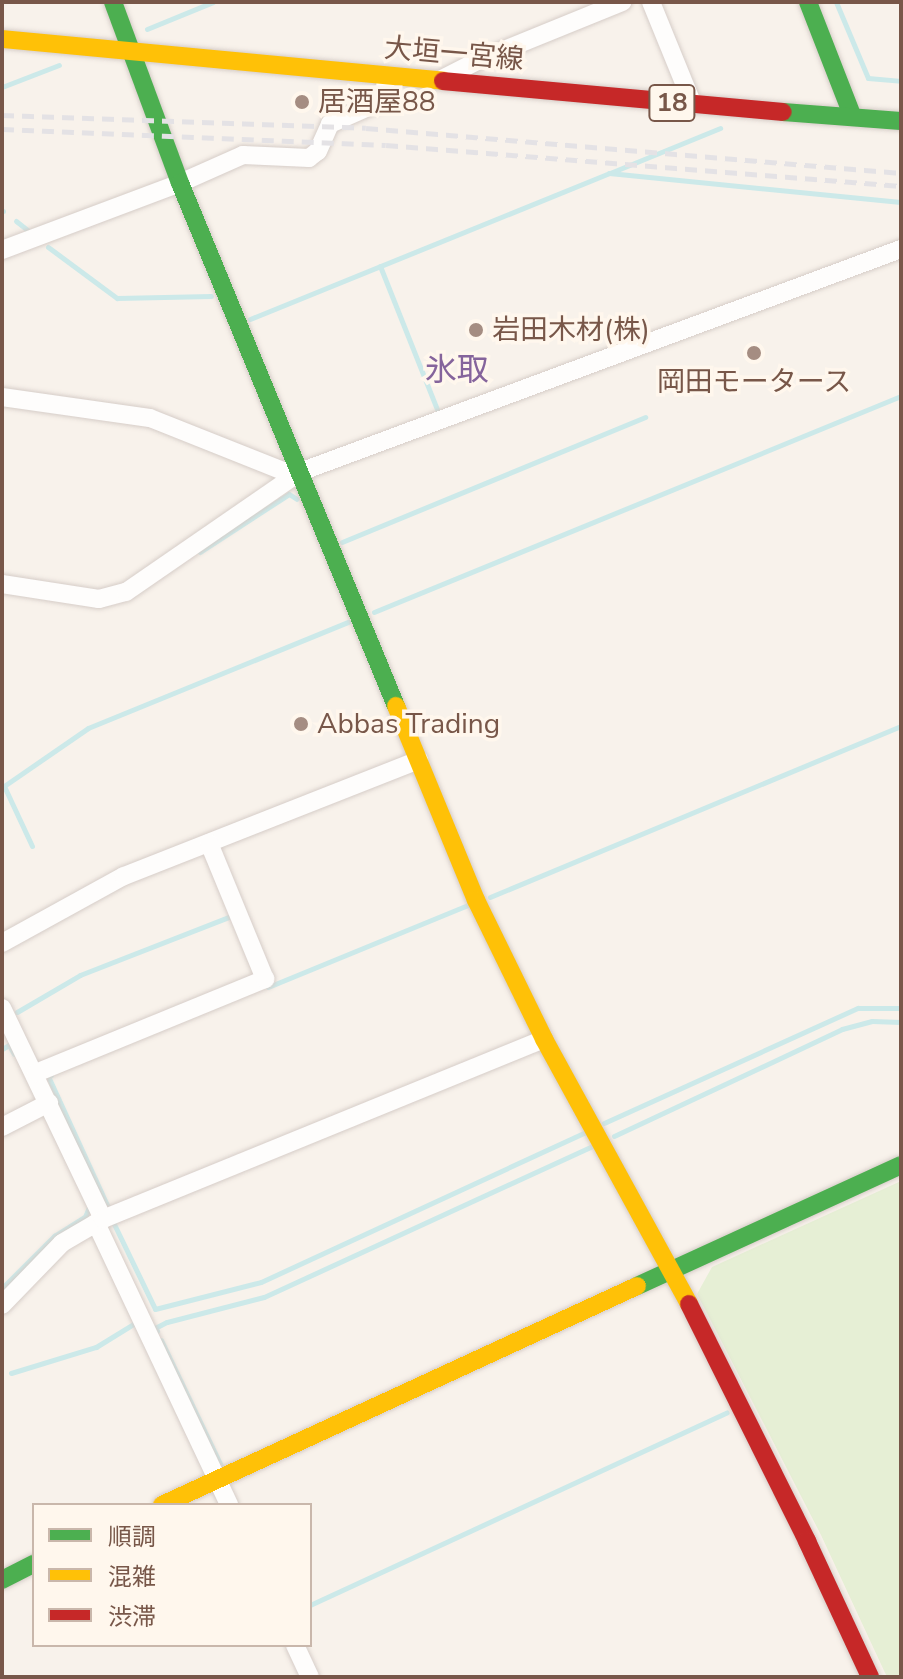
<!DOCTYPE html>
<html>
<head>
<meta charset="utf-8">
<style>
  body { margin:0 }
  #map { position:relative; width:903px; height:1679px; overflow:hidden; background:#f8f2eb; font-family:"Nunito Sans","Noto Sans JP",sans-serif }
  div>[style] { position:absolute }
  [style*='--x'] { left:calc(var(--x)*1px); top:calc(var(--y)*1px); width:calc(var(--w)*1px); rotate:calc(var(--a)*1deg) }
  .green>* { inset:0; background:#e6efd5 }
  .stream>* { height:5px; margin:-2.5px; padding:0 2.5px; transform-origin:2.5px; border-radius:2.5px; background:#cce9e9 }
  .roads { filter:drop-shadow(0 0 2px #d6cdc8) drop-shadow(0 0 2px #d6cdc8) }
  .street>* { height:18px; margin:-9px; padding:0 9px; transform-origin:9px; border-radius:9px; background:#fefdfc }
  .fast>* { height:18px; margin:-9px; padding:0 9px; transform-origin:9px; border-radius:9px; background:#4caf50 }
  .slow>* { height:18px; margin:-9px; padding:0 9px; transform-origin:9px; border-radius:9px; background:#ffc107 }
  .jam>* { height:18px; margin:-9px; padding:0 9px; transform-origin:9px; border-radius:9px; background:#c62828 }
  .rail>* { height:5px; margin-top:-2.5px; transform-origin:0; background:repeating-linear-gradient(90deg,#e4e2e5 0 12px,transparent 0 20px) }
  .dots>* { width:22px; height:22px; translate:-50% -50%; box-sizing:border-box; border:4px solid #fff7ed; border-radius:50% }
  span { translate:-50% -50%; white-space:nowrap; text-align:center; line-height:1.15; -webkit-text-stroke:7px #fff7ed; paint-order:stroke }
  .shield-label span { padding:2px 6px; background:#fff7ed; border:2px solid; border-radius:6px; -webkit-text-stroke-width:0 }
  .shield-label { font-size:26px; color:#785749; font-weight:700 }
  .street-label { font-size:28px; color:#785749 }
  .poi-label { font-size:28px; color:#785749 }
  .left { translate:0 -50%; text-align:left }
  .quarter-label { font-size:32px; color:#85649c }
  .frame { position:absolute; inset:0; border:4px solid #785749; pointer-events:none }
  .legend { position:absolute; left:32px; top:1503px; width:280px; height:144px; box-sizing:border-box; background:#fff7ed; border:2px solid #c9b7ab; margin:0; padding:10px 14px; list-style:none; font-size:24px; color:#785749 }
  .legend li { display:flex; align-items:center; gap:16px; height:40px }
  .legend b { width:40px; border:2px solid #c9b7ab }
</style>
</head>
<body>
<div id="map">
  <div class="green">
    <i style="clip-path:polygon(901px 1181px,901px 1677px,887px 1677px,821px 1535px,697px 1294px,712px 1267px)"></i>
  </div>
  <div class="stream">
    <i style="--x:836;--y:2;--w:82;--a:67.2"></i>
    <i style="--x:868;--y:78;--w:33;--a:5"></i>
    <i style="--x:147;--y:29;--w:71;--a:-22.2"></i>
    <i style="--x:2;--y:87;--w:61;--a:-21.1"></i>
    <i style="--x:610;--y:173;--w:119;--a:-22.2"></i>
    <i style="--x:2;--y:211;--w:1;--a:0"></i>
    <i style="--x:16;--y:221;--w:16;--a:38"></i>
    <i style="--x:48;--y:247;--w:86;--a:36.5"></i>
    <i style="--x:117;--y:298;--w:94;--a:-1.2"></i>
    <i style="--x:380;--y:266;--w:154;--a:68.3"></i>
    <i style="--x:250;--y:319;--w:388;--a:-22.1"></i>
    <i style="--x:609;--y:173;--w:293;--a:5.7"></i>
    <i style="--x:342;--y:542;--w:328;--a:-22.4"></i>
    <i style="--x:200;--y:552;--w:106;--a:-33.1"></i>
    <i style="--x:289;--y:494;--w:9;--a:32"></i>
    <i style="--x:374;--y:612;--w:570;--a:-22.29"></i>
    <i style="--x:32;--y:846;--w:66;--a:-115"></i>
    <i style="--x:4;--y:786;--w:102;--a:-34.6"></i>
    <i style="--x:88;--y:728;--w:281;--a:-22.2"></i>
    <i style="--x:490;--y:897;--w:445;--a:-22.6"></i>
    <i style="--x:268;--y:987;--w:216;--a:-22.3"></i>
    <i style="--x:17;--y:1012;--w:73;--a:-30.4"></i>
    <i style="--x:80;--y:975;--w:162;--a:-21.3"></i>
    <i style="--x:2;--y:1049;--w:8;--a:-30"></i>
    <i style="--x:9;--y:1045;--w:10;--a:61"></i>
    <i style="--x:51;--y:1075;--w:3;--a:162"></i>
    <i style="--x:48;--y:1076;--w:144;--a:65.4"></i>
    <i style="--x:604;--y:1123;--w:279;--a:-24.4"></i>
    <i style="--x:858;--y:1008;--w:43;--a:0"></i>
    <i style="--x:614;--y:1136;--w:252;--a:-25.1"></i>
    <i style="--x:842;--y:1029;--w:31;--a:-15"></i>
    <i style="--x:872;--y:1021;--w:29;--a:2"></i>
    <i style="--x:114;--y:1224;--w:94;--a:64.2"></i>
    <i style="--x:155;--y:1309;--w:109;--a:-14.3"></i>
    <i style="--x:261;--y:1282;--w:356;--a:-24.8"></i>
    <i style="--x:2;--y:1288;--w:74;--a:-45"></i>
    <i style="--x:54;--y:1236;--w:36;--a:-32"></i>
    <i style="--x:85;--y:1217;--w:11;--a:-68"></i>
    <i style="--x:157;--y:1331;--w:4;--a:-124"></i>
    <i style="--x:155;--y:1328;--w:13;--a:-27"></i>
    <i style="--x:167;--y:1322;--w:100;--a:-14.5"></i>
    <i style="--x:264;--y:1297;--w:361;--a:-24.7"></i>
    <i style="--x:161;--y:1340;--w:140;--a:64.5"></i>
    <i style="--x:11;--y:1373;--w:89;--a:-17"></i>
    <i style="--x:96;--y:1347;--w:46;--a:-31.6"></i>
    <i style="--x:310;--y:1605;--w:459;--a:-24.8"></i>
  </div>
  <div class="roads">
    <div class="street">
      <i style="--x:651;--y:2;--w:111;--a:67.8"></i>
      <i style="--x:442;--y:79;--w:39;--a:-27"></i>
      <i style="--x:477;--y:61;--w:157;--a:-22.1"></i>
      <i style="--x:2;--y:250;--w:190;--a:-20.6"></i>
      <i style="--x:180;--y:183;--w:69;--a:-24"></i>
      <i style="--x:243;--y:155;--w:66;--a:2.6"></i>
      <i style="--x:309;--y:158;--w:11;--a:-38"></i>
      <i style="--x:318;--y:151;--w:30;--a:-66"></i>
      <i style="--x:330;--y:124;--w:59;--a:-24"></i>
      <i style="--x:384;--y:100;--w:24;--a:-85"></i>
      <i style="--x:2;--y:397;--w:149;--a:8.1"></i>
      <i style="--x:150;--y:418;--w:143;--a:21.7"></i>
      <i style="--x:283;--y:471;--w:17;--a:3"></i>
      <i style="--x:2;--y:584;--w:98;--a:8.8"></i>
      <i style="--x:99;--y:599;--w:28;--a:-15"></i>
      <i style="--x:126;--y:592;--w:211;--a:-34.6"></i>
      <i style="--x:300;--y:472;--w:641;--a:-20.36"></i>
      <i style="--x:2;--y:943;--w:139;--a:-28.8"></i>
      <i style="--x:124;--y:876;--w:317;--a:-21.5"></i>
      <i style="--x:2;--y:1008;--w:234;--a:64.4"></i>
      <i style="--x:36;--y:1073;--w:248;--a:-22.3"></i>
      <i style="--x:265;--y:979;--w:147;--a:-112.4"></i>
      <i style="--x:2;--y:1127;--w:53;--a:-27.1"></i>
      <i style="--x:96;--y:1223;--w:312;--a:64.7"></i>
      <i style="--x:2;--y:1305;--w:86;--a:-45.9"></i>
      <i style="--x:62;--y:1243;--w:48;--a:-30.3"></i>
      <i style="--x:103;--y:1219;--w:476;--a:-22.2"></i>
      <i style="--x:295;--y:1645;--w:35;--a:65"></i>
    </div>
    <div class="fast">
      <i style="--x:113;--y:2;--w:193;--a:69.7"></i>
      <i style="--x:180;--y:183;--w:566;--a:67.56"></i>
      <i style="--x:808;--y:2;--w:121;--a:68.7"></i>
      <i style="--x:783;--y:112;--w:118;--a:4.4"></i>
      <i style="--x:637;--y:1286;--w:290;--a:-24.6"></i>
      <i style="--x:2;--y:1580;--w:36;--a:-27"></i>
    </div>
    <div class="slow">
      <i style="--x:2;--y:39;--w:443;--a:5.4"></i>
      <i style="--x:396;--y:706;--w:210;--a:67.6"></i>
      <i style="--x:476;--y:900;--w:155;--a:63.9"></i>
      <i style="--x:544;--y:1039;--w:302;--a:61.3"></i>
      <i style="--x:162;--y:1505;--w:523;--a:-24.75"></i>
    </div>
    <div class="jam">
      <i style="--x:443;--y:81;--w:341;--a:5.2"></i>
      <i style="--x:689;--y:1304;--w:265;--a:63.5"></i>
      <i style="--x:807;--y:1541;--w:150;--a:65.1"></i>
    </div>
  </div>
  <div class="rail">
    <i style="--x:2;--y:115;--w:364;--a:2"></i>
    <i style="--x:366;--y:128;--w:537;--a:4.81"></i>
    <i style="--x:2;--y:129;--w:384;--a:2.4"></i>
    <i style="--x:386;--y:145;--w:517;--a:4.55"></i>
  </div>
  <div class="dots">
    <i style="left:302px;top:102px;background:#a58d82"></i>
    <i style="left:476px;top:330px;background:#a58d82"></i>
    <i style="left:754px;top:353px;background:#a58d82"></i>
    <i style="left:301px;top:724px;background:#a58d82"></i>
  </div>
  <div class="shield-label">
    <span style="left:672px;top:103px">18</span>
  </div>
  <div class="street-label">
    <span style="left:454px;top:54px;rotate:5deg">大垣一宮線</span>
  </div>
  <div class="poi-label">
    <span class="left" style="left:318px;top:102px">居酒屋88</span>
    <span class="left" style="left:492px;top:330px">岩田木材(株)</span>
    <span style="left:754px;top:382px">岡田モータース</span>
    <span class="left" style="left:317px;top:724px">Abbas Trading</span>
  </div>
  <div class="quarter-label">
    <span style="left:457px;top:370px">氷取</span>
  </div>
  <div class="frame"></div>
  <ul class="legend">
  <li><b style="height:10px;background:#4caf50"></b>順調</li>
  <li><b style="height:10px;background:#ffc107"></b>混雑</li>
  <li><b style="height:10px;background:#c62828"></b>渋滞</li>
  </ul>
</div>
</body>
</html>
